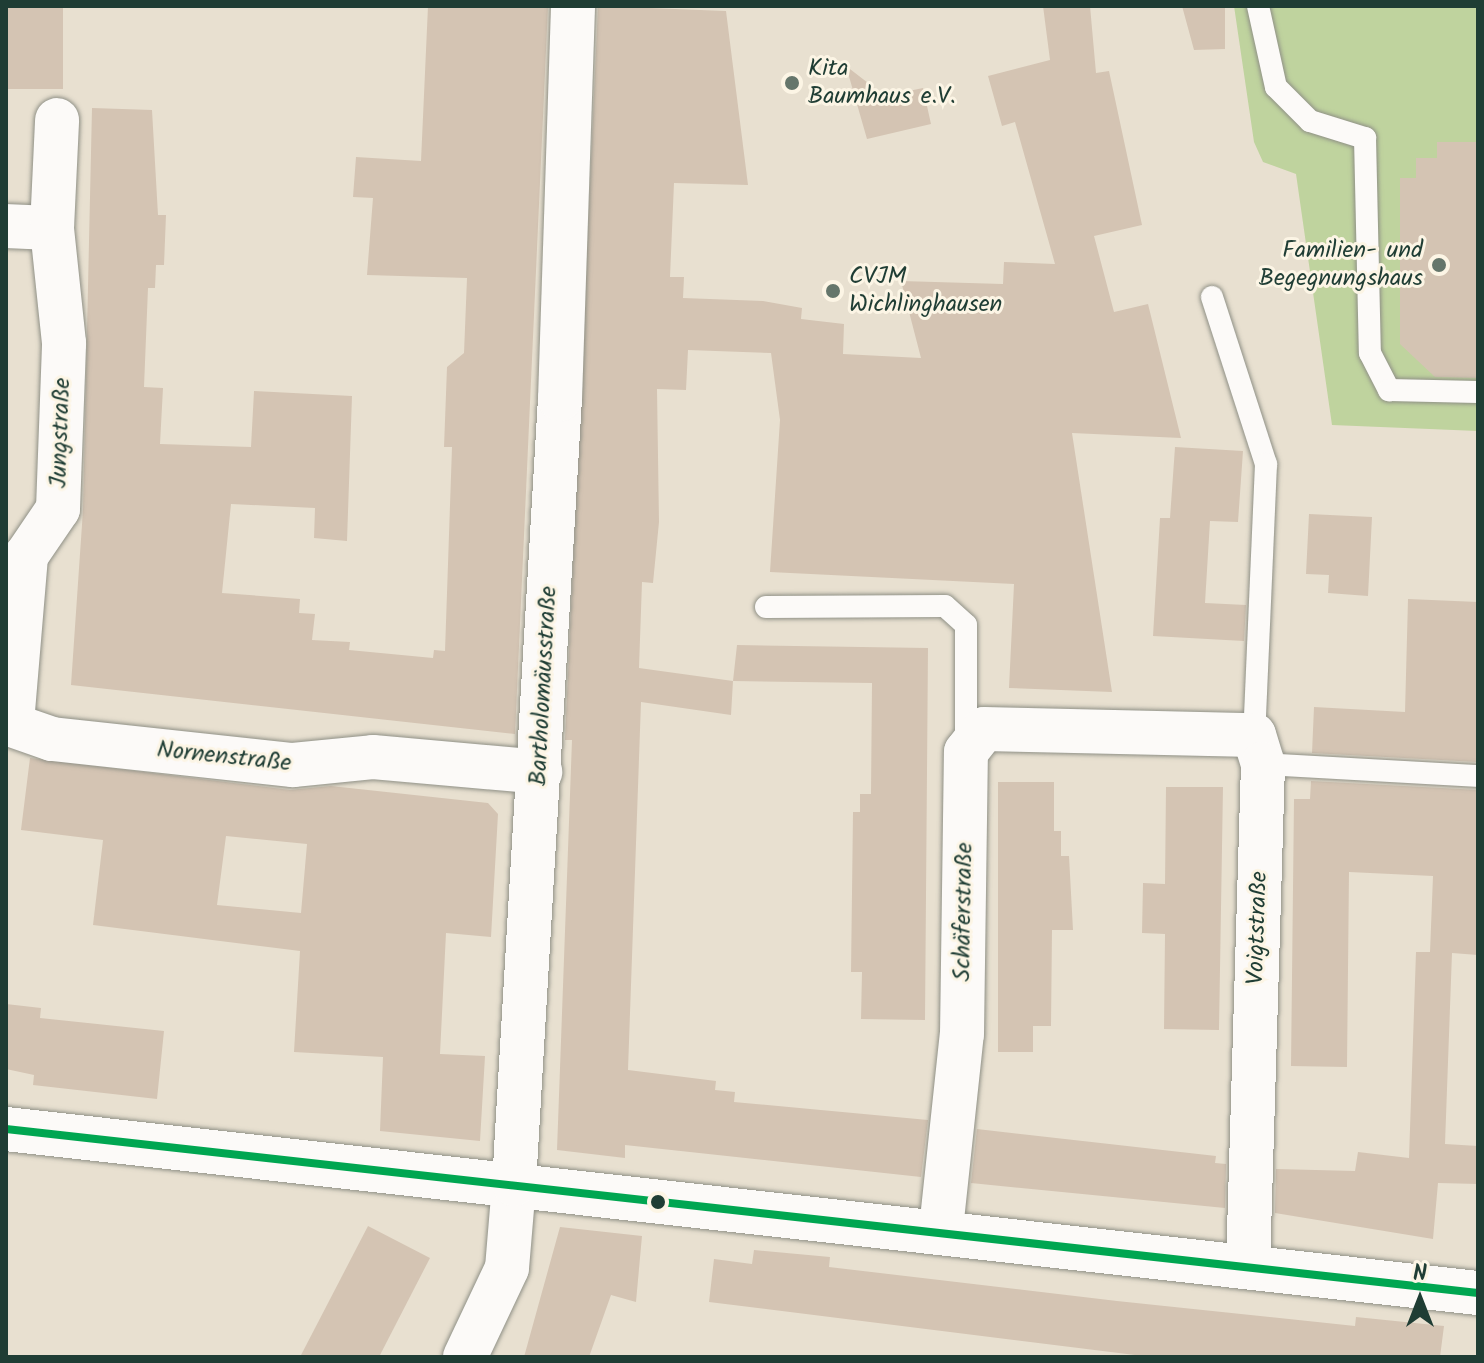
<!DOCTYPE html>
<html>
<head>
<meta charset="utf-8">
<style>
  body { margin:0 }
  #map { position:relative; width:1484px; height:1363px; overflow:hidden; background:#e8e0d0; font-family:Kalam,sans-serif }
  div>[style] { position:absolute }
  [style*='--x'] { left:calc(var(--x)*1px); top:calc(var(--y)*1px); width:calc(var(--w)*1px); rotate:calc(var(--a)*1deg) }
  .green>* { inset:0; background:#bfd39e }
  .building>* { inset:0; background:#d4c4b3; transform-origin:0 0 }
  .roads { filter:drop-shadow(0 0 2px #8f9086) drop-shadow(0 0 2px #8f9086) }
  .service>* { height:22px; margin:-11px; padding:0 11px; transform-origin:11px; border-radius:11px; background:#fcfaf8 }
  .minor>* { height:44px; margin:-22px; padding:0 22px; transform-origin:22px; border-radius:22px; background:#fcfaf8 }
  .bus-1>* { height:8px; margin:-4px; padding:0 4px; transform-origin:4px; border-radius:4px; background:#00a651 }
  .dots>* { width:22px; height:22px; translate:-50% -50%; box-sizing:border-box; border:4px solid #fcf5e5; border-radius:50% }
  span { translate:-50% -50%; white-space:nowrap; text-align:center; line-height:1.15; -webkit-text-stroke:6px #fcf5e5; paint-order:stroke }
  .poi-label { font-size:24px; color:#1f3d34 }
  .left { translate:0 -50%; text-align:left }
  .right { translate:-100% -50%; text-align:right }
  .street-label { font-size:24px; color:#1f3d34 }
  .frame { position:absolute; inset:0; border:8px solid #1f3d34; pointer-events:none }
  .north { position:absolute; left:1380px; top:1259px; width:80px; height:80px; -webkit-text-stroke:6px #fcf5e5; paint-order:stroke; rotate:0deg; font-size:22px; font-weight:700; line-height:32px; text-align:center; color:#1f3d34 }
  .north::after { content:''; display:block; margin:auto; width:28px; height:36px; background:#1f3d34; clip-path:polygon(50% 0,100% 100%,50% 72%,0 100%) }
</style>
</head>
<body>
<div id="map">
  <div class="green">
    <i style="clip-path:polygon(1234px 6px,1478px 6px,1478px 431px,1332px 425px,1296px 174px,1263px 162px,1254px 142px)"></i>
  </div>
  <div class="building">
    <i style="left:6px;top:6px;width:57px;height:83px"></i>
    <i style="clip-path:polygon(428px 6px,548px 6px,515px 734px,71px 685px,83px 510px,92px 108px,152px 110px,158px 215px,166px 215px,164px 265px,156px 265px,155px 288px,148px 288px,144px 387px,163px 388px,160px 444px,251px 447px,254px 391px,352px 396px,347px 541px,314px 538px,315px 508px,231px 504px,222px 593px,300px 599px,299px 613px,315px 614px,312px 640px,350px 642px,349px 650px,433px 658px,434px 650px,445px 651px,452px 447px,444px 447px,447px 367px,464px 353px,467px 278px,367px 275px,373px 198px,353px 197px,356px 157px,421px 161px)"></i>
    <i style="clip-path:polygon(598px 6px,726px 11px,748px 185px,674px 183px,670px 277px,684px 277px,683px 298px,763px 301px,802px 308px,801px 319px,844px 324px,843px 354px,921px 358px,901px 281px,1003px 284px,1004px 262px,1055px 264px,1015px 122px,1002px 126px,988px 76px,1050px 60px,1043px 6px,1090px 6px,1096px 73px,1109px 71px,1142px 225px,1094px 236px,1114px 312px,1148px 304px,1181px 438px,1072px 433px,1112px 692px,1009px 688px,1014px 584px,770px 572px,780px 420px,771px 353px,688px 350px,686px 390px,657px 389px,659px 522px,653px 583px,642px 582px,639px 668px,733px 681px,731px 715px,641px 702px,628px 1070px,716px 1081px,715px 1090px,735px 1092px,734px 1102px,928px 1120px,921px 1177px,625px 1145px,625px 1158px,557px 1150px,572px 740px,565px 740px)"></i>
    <i style="clip-path:polygon(1182px 6px,1225px 6px,1225px 49px,1194px 50px)"></i>
    <i style="clip-path:polygon(846px 66px,885px 96px,923px 88px,931px 124px,867px 139px)"></i>
    <i style="clip-path:polygon(1437px 142px,1477px 142px,1478px 378px,1435px 377px,1400px 344px,1400px 178px,1416px 178px,1416px 158px,1437px 158px)"></i>
    <i style="clip-path:polygon(1175px 447px,1243px 451px,1238px 522px,1210px 521px,1205px 603px,1246px 605px,1244px 641px,1153px 636px,1160px 518px,1170px 518px)"></i>
    <i style="clip-path:polygon(1309px 514px,1372px 517px,1368px 596px,1328px 593px,1329px 575px,1306px 574px)"></i>
    <i style="clip-path:polygon(1408px 599px,1478px 602px,1478px 762px,1312px 753px,1314px 707px,1405px 712px)"></i>
    <i style="clip-path:polygon(737px 645px,928px 648px,925px 1020px,861px 1019px,862px 972px,851px 972px,853px 812px,860px 812px,860px 794px,871px 794px,872px 683px,733px 681px)"></i>
    <i style="clip-path:polygon(evenodd,30px 758px,290px 790px,331px 786px,488px 803px,498px 814px,491px 937px,446px 933px,440px 1054px,485px 1056px,480px 1141px,380px 1131px,383px 1057px,294px 1052px,300px 951px,93px 925px,103px 840px,21px 830px,30px 758px,226px 836px,307px 844px,301px 913px,217px 905px,226px 836px)"></i>
    <i style="clip-path:polygon(1311px 781px,1478px 790px,1478px 955px,1452px 953px,1445px 1144px,1478px 1146px,1478px 1184px,1438px 1183px,1433px 1239px,1275px 1213px,1276px 1169px,1355px 1171px,1358px 1152px,1409px 1158px,1416px 952px,1442px 952px,1430px 952px,1433px 876px,1349px 872px,1347px 1067px,1291px 1066px,1294px 799px,1310px 799px)"></i>
    <i style="clip-path:polygon(998px 782px,1054px 782px,1054px 831px,1061px 831px,1061px 856px,1069px 856px,1073px 930px,1052px 930px,1051px 1026px,1033px 1026px,1033px 1052px,998px 1052px)"></i>
    <i style="clip-path:polygon(1166px 787px,1223px 787px,1219px 1030px,1164px 1029px,1165px 934px,1142px 933px,1143px 883px,1165px 884px)"></i>
    <i style="clip-path:polygon(6px 1004px,41px 1008px,40px 1018px,164px 1031px,157px 1099px,33px 1085px,34px 1075px,6px 1069px)"></i>
    <i style="clip-path:polygon(977px 1129px,1216px 1156px,1215px 1163px,1226px 1164px,1225px 1208px,971px 1183px)"></i>
    <i style="clip-path:polygon(368px 1226px,430px 1258px,379px 1357px,300px 1357px)"></i>
    <i style="clip-path:polygon(560px 1227px,642px 1236px,636px 1302px,611px 1295px,589px 1357px,524px 1357px)"></i>
    <i style="clip-path:polygon(754px 1250px,830px 1257px,829px 1267px,1117px 1301px,1355px 1326px,1356px 1317px,1444px 1326px,1440px 1357px,1151px 1357px,709px 1302px,714px 1259px,752px 1264px)"></i>
  </div>
  <div class="roads">
    <div class="service">
      <i style="--x:1258;--y:6;--w:83;--a:77.5"></i>
      <i style="--x:1276;--y:87;--w:48;--a:45"></i>
      <i style="--x:1310;--y:121;--w:58;--a:17.2"></i>
      <i style="--x:1365;--y:138;--w:215;--a:88.7"></i>
      <i style="--x:1370;--y:353;--w:42;--a:62.8"></i>
      <i style="--x:1389;--y:390;--w:89;--a:1.3"></i>
      <i style="--x:1212;--y:297;--w:176;--a:72.1"></i>
      <i style="--x:1266;--y:464;--w:271;--a:92.5"></i>
      <i style="--x:766;--y:607;--w:179;--a:-0.3"></i>
      <i style="--x:945;--y:606;--w:28;--a:42"></i>
      <i style="--x:966;--y:625;--w:121;--a:90"></i>
      <i style="--x:1263;--y:764;--w:215;--a:3.2"></i>
    </div>
    <div class="minor">
      <i style="--x:6;--y:226;--w:46;--a:2.5"></i>
      <i style="--x:6;--y:723;--w:49;--a:19.2"></i>
      <i style="--x:52;--y:739;--w:242;--a:6.2"></i>
      <i style="--x:293;--y:765;--w:80;--a:-5.7"></i>
      <i style="--x:373;--y:757;--w:168;--a:5.1"></i>
      <i style="--x:12;--y:723;--w:168;--a:-85.2"></i>
      <i style="--x:26;--y:556;--w:57;--a:-55.8"></i>
      <i style="--x:58;--y:509;--w:166;--a:-87.9"></i>
      <i style="--x:64;--y:343;--w:116;--a:-96"></i>
      <i style="--x:52;--y:228;--w:108;--a:-87.3"></i>
      <i style="--x:6;--y:1129;--w:1481;--a:6.36"></i>
      <i style="--x:941;--y:1229;--w:196;--a:-83.9"></i>
      <i style="--x:962;--y:1034;--w:282;--a:-89.2"></i>
      <i style="--x:966;--y:752;--w:29;--a:-52"></i>
      <i style="--x:984;--y:729;--w:270;--a:1.3"></i>
      <i style="--x:1254;--y:735;--w:30;--a:73"></i>
      <i style="--x:1263;--y:764;--w:502;--a:91.71"></i>
      <i style="--x:465;--y:1357;--w:98;--a:-64.7"></i>
      <i style="--x:507;--y:1268;--w:84;--a:-85.2"></i>
      <i style="--x:514;--y:1184;--w:786;--a:-86.65"></i>
      <i style="--x:560;--y:399;--w:393;--a:-88.1"></i>
    </div>
  </div>
  <div class="bus-1">
    <i style="--x:6;--y:1129;--w:1481;--a:6.36"></i>
  </div>
  <div class="dots">
    <i style="left:792px;top:83px;background:#65766b"></i>
    <i style="left:1439px;top:265px;background:#65766b"></i>
    <i style="left:833px;top:291px;background:#65766b"></i>
    <i style="left:658px;top:1202px;background:#1f3d34"></i>
  </div>
  <div class="poi-label">
    <span class="left" style="left:808px;top:83px">Kita<br>Baumhaus e.V.</span>
    <span class="right" style="left:1423px;top:265px">Familien- und<br>Begegnungshaus</span>
    <span class="left" style="left:849px;top:291px">CVJM<br>Wichlinghausen</span>
  </div>
  <div class="street-label">
    <span style="left:61px;top:433px;rotate:-88deg">Jungstraße</span>
    <span style="left:544px;top:686px;rotate:-87deg">Bartholomäusstraße</span>
    <span style="left:224px;top:757px;rotate:6deg">Nornenstraße</span>
    <span style="left:964px;top:912px;rotate:-89deg">Schäferstraße</span>
    <span style="left:1258px;top:928px;rotate:-88deg">Voigtstraße</span>
  </div>
  <div class="frame"></div>
  <div class="north">N</div>
</div>
</body>
</html>
